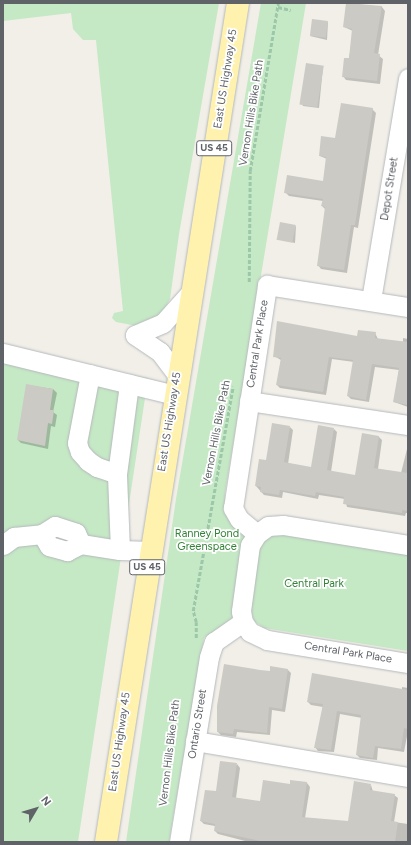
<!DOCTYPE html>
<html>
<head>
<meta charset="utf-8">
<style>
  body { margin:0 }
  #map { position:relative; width:411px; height:845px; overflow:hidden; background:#f1efe8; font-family:Figtree,sans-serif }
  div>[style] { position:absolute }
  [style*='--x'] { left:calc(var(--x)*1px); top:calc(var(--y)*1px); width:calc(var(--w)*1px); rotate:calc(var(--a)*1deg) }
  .green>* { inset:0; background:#c5e8c5 }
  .shadow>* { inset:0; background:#0003 }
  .building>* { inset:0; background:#cccac5; transform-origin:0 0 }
  .path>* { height:2.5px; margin-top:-1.25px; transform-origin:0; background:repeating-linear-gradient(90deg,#9cc7a9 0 4px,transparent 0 6px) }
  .roads { filter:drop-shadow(0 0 1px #b5b8bc) drop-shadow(0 0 1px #b5b8bc) }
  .minor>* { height:19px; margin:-9.5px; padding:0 9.5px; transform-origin:9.5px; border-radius:9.5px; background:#fff }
  .major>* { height:22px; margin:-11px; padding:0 11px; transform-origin:11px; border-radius:11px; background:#fff2af }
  span { translate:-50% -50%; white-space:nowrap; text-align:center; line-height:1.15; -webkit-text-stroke:3.5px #fff; paint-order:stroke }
  .shield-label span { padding:1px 3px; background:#fff; border:1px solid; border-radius:3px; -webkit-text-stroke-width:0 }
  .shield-label { font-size:10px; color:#5f6368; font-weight:700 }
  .street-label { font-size:11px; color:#5f6368 }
  .park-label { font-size:11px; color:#348238 }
  .frame { position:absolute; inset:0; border:4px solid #5f6368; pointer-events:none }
  .north { position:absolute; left:16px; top:789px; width:40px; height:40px; -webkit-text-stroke:3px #fff; paint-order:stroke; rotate:52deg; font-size:11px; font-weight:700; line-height:16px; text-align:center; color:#5f6368 }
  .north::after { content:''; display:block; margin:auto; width:14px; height:18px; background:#5f6368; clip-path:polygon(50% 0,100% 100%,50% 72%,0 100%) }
</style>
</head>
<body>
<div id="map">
  <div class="green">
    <i style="clip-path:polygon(3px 3px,219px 3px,179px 234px,170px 299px,159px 318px,137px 326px,116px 322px,112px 318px,114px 313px,123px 311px,96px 40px,83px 40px,73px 29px,71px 13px,3px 21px)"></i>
    <i style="clip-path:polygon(261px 3px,306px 3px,225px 493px,225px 504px,246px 529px,234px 617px,204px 638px,169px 842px,126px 842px,176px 499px)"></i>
    <i style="clip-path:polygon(3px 351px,148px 378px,78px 842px,3px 842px)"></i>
    <i style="clip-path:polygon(274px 529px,408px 548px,408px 651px,264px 628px,254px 621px,249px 603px,260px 543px)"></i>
  </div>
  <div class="shadow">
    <i style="clip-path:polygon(347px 3px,382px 7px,385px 11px,378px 55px,383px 59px,380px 84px,346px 80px,343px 76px,349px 59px,353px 31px,344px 27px)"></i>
    <i style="clip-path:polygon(328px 22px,327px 40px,310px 36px)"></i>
    <i style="clip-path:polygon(323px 67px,319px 108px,303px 106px,302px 104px)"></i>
    <i style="clip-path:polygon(372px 109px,376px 113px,358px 228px,354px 227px,347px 273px,321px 269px,318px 265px,326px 210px,322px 206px,323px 201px,289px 196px,285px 192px,324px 182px,327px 159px,320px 156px)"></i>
    <i style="clip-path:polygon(296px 226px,295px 243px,278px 239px)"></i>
    <i style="clip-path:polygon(375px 333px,378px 339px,403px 342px,403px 338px,408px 339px,408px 407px,394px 402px,399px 370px,375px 367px,369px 402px,351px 399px,348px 396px,354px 362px,332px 359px,326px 395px,280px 388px,277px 385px,281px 360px,274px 356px)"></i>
    <i style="clip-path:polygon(27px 385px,53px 389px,57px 393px,53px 412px,57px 415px,55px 427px,51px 426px,48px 449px,21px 443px,18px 440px)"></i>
    <i style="clip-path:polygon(290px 427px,293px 430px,288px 464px,312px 468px,334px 429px,337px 432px,331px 472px,356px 476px,363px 434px,379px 437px,382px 440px,378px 469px,401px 473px,408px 445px,408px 513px,406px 513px,405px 516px,347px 507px,345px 499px,319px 495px,318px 499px,283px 492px,282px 498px,264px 495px,256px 486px,267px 462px)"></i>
    <i style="clip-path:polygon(271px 667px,288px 670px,291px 673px,285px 712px,272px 710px,270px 735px,237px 732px,236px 737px,221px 735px,218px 732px,270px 672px)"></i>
    <i style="clip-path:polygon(402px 687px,408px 688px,408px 731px,404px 752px,378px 748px,377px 760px,360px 758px,357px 755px,362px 718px,340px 714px,334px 752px,318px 751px,315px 747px,323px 707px,311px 705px,308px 702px,402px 690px)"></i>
    <i style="clip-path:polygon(237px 764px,240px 768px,236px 798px,261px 802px,290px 785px,307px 783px,310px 787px,305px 818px,349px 822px,371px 785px,373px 792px,394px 795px,398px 798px,394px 822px,408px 824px,408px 842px,249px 842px,218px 834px,215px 831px,215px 826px,204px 824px,201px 821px,216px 792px)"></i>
  </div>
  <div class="building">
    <i style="clip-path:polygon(346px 3px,382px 6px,374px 53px,380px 54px,377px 81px,342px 77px,344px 58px,349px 58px,352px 29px,343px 27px)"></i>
    <i style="left:312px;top:19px;width:16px;height:17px;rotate:7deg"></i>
    <i style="left:306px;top:63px;width:18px;height:42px;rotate:9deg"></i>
    <i style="clip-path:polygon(341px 103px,373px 108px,355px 225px,351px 225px,344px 270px,317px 266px,325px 207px,321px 206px,323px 199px,284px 193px,287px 175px,323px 181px,326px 157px,319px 156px,321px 136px,335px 138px)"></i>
    <i style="left:280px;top:222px;width:16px;height:18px;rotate:11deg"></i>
    <i style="clip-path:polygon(277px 321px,357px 336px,358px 330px,376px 332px,375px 338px,408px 342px,408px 405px,393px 402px,399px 368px,372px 364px,366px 400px,347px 396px,353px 360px,329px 357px,323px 392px,276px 385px,281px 358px,273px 357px)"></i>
    <i style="clip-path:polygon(26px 384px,53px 389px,50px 410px,54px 410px,52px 424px,48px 423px,45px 446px,17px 440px)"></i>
    <i style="clip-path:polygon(272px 423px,290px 426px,284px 462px,311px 467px,318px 425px,334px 428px,327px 470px,355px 475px,362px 433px,379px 436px,374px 468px,408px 473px,408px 511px,402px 510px,402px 513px,343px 504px,344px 497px,316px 492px,315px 496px,280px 490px,279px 495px,260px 492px,261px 487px,255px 486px,259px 459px,266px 460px)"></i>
    <i style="clip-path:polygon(224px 664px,260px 670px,270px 671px,270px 666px,288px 669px,282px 709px,269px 707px,267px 733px,234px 729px,233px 734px,217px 732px,217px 706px)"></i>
    <i style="clip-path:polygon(312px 673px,408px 690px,408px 729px,404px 728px,401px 749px,375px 746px,373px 758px,356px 755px,361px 715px,337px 711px,331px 750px,314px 748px,323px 704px,307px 702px)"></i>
    <i style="clip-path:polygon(220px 761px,237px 763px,232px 797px,260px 801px,263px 780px,290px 784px,290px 780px,307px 782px,302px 817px,348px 821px,354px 781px,371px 784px,370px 790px,395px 794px,391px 821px,398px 822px,395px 842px,265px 842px,214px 831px,215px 824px,200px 821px,205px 790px,216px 791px)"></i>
  </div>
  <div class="path">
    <i style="--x:278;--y:7;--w:13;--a:13"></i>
    <i style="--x:249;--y:282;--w:111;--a:-89.5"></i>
    <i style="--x:250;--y:171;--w:170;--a:-80.5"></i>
    <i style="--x:196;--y:638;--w:16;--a:-90"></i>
    <i style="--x:196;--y:622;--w:11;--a:-105"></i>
    <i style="--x:193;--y:611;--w:228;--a:-79.9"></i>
  </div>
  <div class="roads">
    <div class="minor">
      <i style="--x:371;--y:300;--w:225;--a:-80.5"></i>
      <i style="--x:135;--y:335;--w:30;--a:-23"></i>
      <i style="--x:163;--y:323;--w:42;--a:-47.9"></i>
      <i style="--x:135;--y:335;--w:30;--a:34"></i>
      <i style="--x:160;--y:352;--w:30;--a:53"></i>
      <i style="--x:3;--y:353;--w:177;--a:13.7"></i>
      <i style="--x:90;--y:374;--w:70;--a:100.7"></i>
      <i style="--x:77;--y:443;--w:9;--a:72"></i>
      <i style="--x:80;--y:452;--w:12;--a:48"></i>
      <i style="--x:88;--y:461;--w:11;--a:34"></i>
      <i style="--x:97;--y:467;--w:21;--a:19"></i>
      <i style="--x:249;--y:401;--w:161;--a:8.6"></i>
      <i style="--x:42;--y:534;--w:14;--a:60"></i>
      <i style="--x:49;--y:546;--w:19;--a:16"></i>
      <i style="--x:67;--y:551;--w:16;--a:-27"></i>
      <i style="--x:81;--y:544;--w:39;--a:9"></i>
      <i style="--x:120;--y:550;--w:30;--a:2"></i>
      <i style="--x:257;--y:534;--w:23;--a:-140"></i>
      <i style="--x:239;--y:519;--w:13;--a:-119"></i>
      <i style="--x:233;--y:508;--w:226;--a:-81.3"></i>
      <i style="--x:267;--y:285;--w:143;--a:8.9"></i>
      <i style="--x:3;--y:545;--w:14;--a:-36"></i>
      <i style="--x:14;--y:537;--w:28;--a:-6"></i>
      <i style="--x:42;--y:534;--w:15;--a:-32"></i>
      <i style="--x:55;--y:526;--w:22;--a:18"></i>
      <i style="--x:76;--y:533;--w:12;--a:66"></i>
      <i style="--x:408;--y:545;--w:127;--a:-170.9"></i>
      <i style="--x:283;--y:525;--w:15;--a:176"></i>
      <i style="--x:268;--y:526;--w:14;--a:144"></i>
      <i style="--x:257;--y:534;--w:13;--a:122"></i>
      <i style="--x:250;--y:545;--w:67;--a:97.8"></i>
      <i style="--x:241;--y:611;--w:11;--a:80"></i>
      <i style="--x:243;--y:622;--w:12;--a:55"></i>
      <i style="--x:250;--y:632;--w:19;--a:25"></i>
      <i style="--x:267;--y:640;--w:143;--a:9.3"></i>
      <i style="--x:120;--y:550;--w:76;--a:-92.3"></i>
      <i style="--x:117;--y:474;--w:91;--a:-82.4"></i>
      <i style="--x:195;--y:741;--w:216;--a:9.6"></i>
      <i style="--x:179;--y:842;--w:187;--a:-80.8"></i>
      <i style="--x:209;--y:657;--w:16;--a:-72"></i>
      <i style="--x:214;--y:642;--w:35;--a:-35"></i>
    </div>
    <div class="major">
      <i style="--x:106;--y:842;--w:849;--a:-81.06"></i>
    </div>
  </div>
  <div class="shield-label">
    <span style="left:214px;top:148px">US 45</span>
    <span style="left:147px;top:567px">US 45</span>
  </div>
  <div class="street-label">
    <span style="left:226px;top:79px;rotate:-81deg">East US Highway 45</span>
    <span style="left:252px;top:113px;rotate:-81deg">Vernon Hills Bike Path</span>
    <span style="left:390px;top:189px;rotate:-81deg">Depot Street</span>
    <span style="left:258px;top:344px;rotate:-81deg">Central Park Place</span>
    <span style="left:170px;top:422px;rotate:-81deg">East US Highway 45</span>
    <span style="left:217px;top:433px;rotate:-79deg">Vernon Hills Bike Path</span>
    <span style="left:348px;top:653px;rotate:9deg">Central Park Place</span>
    <span style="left:198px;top:724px;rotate:-81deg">Ontario Street</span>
    <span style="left:120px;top:742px;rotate:-82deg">East US Highway 45</span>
    <span style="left:170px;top:753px;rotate:-83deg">Vernon Hills Bike Path</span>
  </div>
  <div class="park-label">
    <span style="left:207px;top:541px">Ranney Pond<br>Greenspace</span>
    <span style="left:314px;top:584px">Central Park</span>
  </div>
  <div class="frame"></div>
  <div class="north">N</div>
</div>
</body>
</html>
